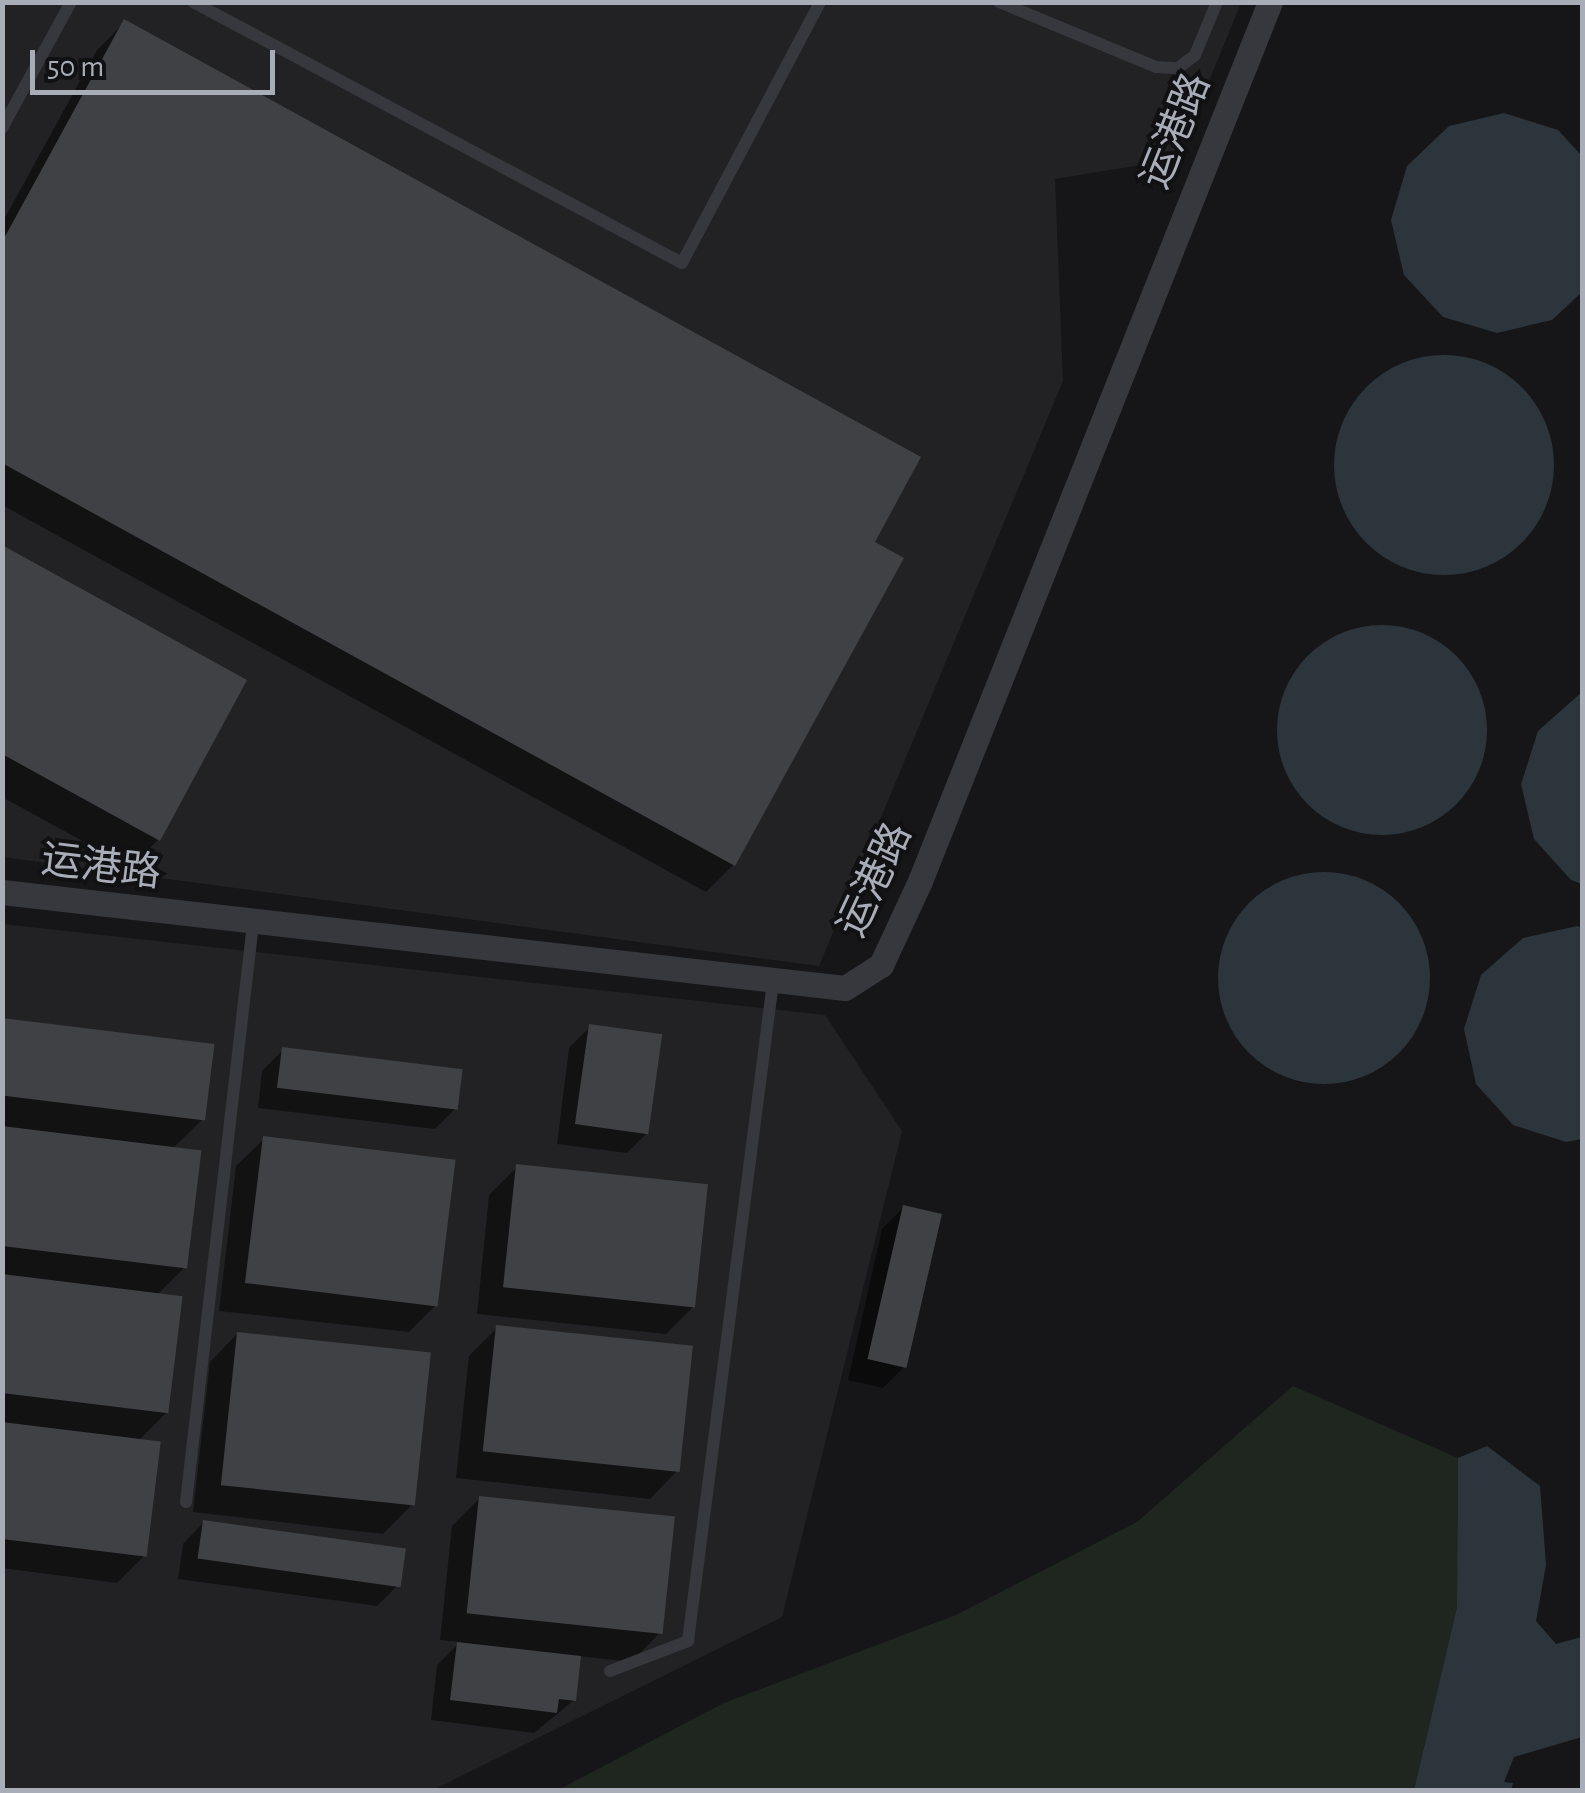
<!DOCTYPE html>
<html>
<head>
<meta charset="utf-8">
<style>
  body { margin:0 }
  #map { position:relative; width:1585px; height:1793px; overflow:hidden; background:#161618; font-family:"Alegreya Sans","Noto Sans SC",sans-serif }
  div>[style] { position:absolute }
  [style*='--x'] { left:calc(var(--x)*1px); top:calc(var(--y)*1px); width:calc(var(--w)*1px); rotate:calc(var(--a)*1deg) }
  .built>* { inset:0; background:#222225 }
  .green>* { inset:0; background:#1e261f }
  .water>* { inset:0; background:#2c353c }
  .round { border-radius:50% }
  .shadow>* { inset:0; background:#0007 }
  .building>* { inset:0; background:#404145; transform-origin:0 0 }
  .service>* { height:12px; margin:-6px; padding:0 6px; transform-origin:6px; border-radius:6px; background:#37383d }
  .minor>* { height:25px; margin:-12.5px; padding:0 12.5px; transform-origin:12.5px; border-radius:12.5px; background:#37383d }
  span { translate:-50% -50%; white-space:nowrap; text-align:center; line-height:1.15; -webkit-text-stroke:8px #111113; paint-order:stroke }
  .street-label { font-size:40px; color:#a8adb8 }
  .frame { position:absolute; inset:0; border:5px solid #a8adb8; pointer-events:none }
  .scale { position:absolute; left:30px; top:50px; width:245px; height:45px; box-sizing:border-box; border:5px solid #a8adb8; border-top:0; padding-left:12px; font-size:30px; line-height:35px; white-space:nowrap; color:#a8adb8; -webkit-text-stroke:8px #111113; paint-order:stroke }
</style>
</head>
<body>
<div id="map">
  <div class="built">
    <i style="clip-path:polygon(3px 3px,1241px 3px,1177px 159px,1055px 179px,1063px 381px,819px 966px,3px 857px)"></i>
    <i style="clip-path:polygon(3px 924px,825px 1015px,902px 1131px,782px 1617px,433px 1790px,3px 1790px)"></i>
  </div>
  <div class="green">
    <i style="clip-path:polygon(1293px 1386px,1458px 1458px,1457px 1607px,1414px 1790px,558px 1790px,724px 1703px,956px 1615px,1137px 1522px)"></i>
  </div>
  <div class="water">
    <i style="clip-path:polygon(1504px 113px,1558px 130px,1582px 156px,1582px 292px,1552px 320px,1497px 333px,1443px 317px,1404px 275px,1391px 220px,1407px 166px,1449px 126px)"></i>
    <i class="round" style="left:1334px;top:355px;width:220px;height:220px"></i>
    <i class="round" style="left:1277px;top:625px;width:210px;height:210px"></i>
    <i style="clip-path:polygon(1582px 692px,1582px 884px,1571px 880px,1534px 839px,1521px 784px,1538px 731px)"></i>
    <i class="round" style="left:1218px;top:872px;width:212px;height:212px"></i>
    <i style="clip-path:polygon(1577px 926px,1582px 928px,1582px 1139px,1566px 1142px,1513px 1125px,1476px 1084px,1464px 1029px,1481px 975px,1523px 938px)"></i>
    <i style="clip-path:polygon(1487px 1446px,1540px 1486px,1546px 1565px,1536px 1621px,1556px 1644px,1582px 1637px,1582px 1737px,1514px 1757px,1504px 1782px,1513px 1783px,1511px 1790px,1414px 1790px,1457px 1607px,1458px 1458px)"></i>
  </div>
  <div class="shadow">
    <i style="clip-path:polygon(125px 22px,871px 543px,733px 865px,706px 892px,2px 505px,2px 223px,97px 50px)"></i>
    <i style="clip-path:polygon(2px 548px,158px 840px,130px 867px,2px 797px)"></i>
    <i style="clip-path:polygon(2px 1020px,204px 1118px,172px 1149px,185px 1267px,156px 1296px,167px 1412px,137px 1442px,145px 1555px,117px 1583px,2px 1568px)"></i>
    <i style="clip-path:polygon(590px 1027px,648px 1132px,627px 1153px,557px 1144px,569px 1048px)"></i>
    <i style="clip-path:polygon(283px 1050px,456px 1108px,435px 1129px,258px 1108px,262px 1071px)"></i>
    <i style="clip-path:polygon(264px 1139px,437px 1304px,409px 1332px,219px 1311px,236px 1166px)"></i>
    <i style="clip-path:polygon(517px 1167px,694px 1306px,666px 1334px,477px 1314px,489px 1195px)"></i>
    <i style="clip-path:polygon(903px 1208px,904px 1367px,883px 1388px,848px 1380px,882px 1229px)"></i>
    <i style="clip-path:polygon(497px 1328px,677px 1471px,650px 1499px,456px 1478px,469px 1356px)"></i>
    <i style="clip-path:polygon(237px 1334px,411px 1506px,383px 1534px,193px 1512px,210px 1362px)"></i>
    <i style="clip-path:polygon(480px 1498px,659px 1634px,631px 1662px,579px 1656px,574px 1700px,534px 1733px,431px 1720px,437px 1665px,460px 1642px,440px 1640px,452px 1526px)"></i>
    <i style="clip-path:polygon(204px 1522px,398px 1585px,377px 1606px,178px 1579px,183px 1544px)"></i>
  </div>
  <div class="building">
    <i style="clip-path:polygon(124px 19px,921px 457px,875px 542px,904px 558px,735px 866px,2px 463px,2px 242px)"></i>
    <i style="clip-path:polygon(2px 545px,247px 680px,160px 841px,2px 754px)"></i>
    <i style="left:2px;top:1018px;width:214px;height:77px;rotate:7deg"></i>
    <i style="left:589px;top:1024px;width:74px;height:101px;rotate:8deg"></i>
    <i style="left:282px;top:1047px;width:182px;height:41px;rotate:7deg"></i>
    <i style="left:2px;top:1126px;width:201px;height:119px;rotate:7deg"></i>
    <i style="left:263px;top:1136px;width:194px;height:148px;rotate:7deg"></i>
    <i style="left:516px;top:1164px;width:193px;height:124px;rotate:6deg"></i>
    <i style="left:903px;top:1205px;width:40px;height:158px;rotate:13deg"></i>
    <i style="left:2px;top:1274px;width:182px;height:118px;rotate:7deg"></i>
    <i style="left:496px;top:1325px;width:198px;height:127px;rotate:6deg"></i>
    <i style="left:237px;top:1332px;width:195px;height:154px;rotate:6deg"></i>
    <i style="left:2px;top:1422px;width:160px;height:116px;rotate:7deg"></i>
    <i style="left:479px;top:1496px;width:197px;height:118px;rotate:6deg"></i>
    <i style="left:203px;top:1520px;width:205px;height:39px;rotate:8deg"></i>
    <i style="clip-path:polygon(457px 1642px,581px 1656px,576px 1701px,559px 1699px,557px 1713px,450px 1700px)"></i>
  </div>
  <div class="service">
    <i style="--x:193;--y:2;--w:554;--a:28.09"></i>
    <i style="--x:682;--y:263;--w:295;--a:-62.1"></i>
    <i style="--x:999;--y:2;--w:170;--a:22.5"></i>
    <i style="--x:1156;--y:67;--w:22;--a:3"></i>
    <i style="--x:1178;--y:68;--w:21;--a:-37"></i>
    <i style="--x:1195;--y:55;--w:57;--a:-67.5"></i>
    <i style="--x:2;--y:128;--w:144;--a:-61.3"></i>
    <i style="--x:186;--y:1502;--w:582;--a:-83.39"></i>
    <i style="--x:610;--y:1671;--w:84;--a:-21"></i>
    <i style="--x:688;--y:1641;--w:664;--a:-82.65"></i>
  </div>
  <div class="minor">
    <i style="--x:2;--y:892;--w:848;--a:6.5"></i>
    <i style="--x:845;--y:988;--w:43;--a:-32.6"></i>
    <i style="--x:881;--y:965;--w:93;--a:-65.1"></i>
    <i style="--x:920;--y:881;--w:946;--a:-68.29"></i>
  </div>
  <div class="street-label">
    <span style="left:1176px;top:131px;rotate:-68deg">运港路</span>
    <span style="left:101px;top:867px;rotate:7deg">运港路</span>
    <span style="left:875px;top:880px;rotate:-65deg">运港路</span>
  </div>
  <div class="frame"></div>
  <div class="scale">50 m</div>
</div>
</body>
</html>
